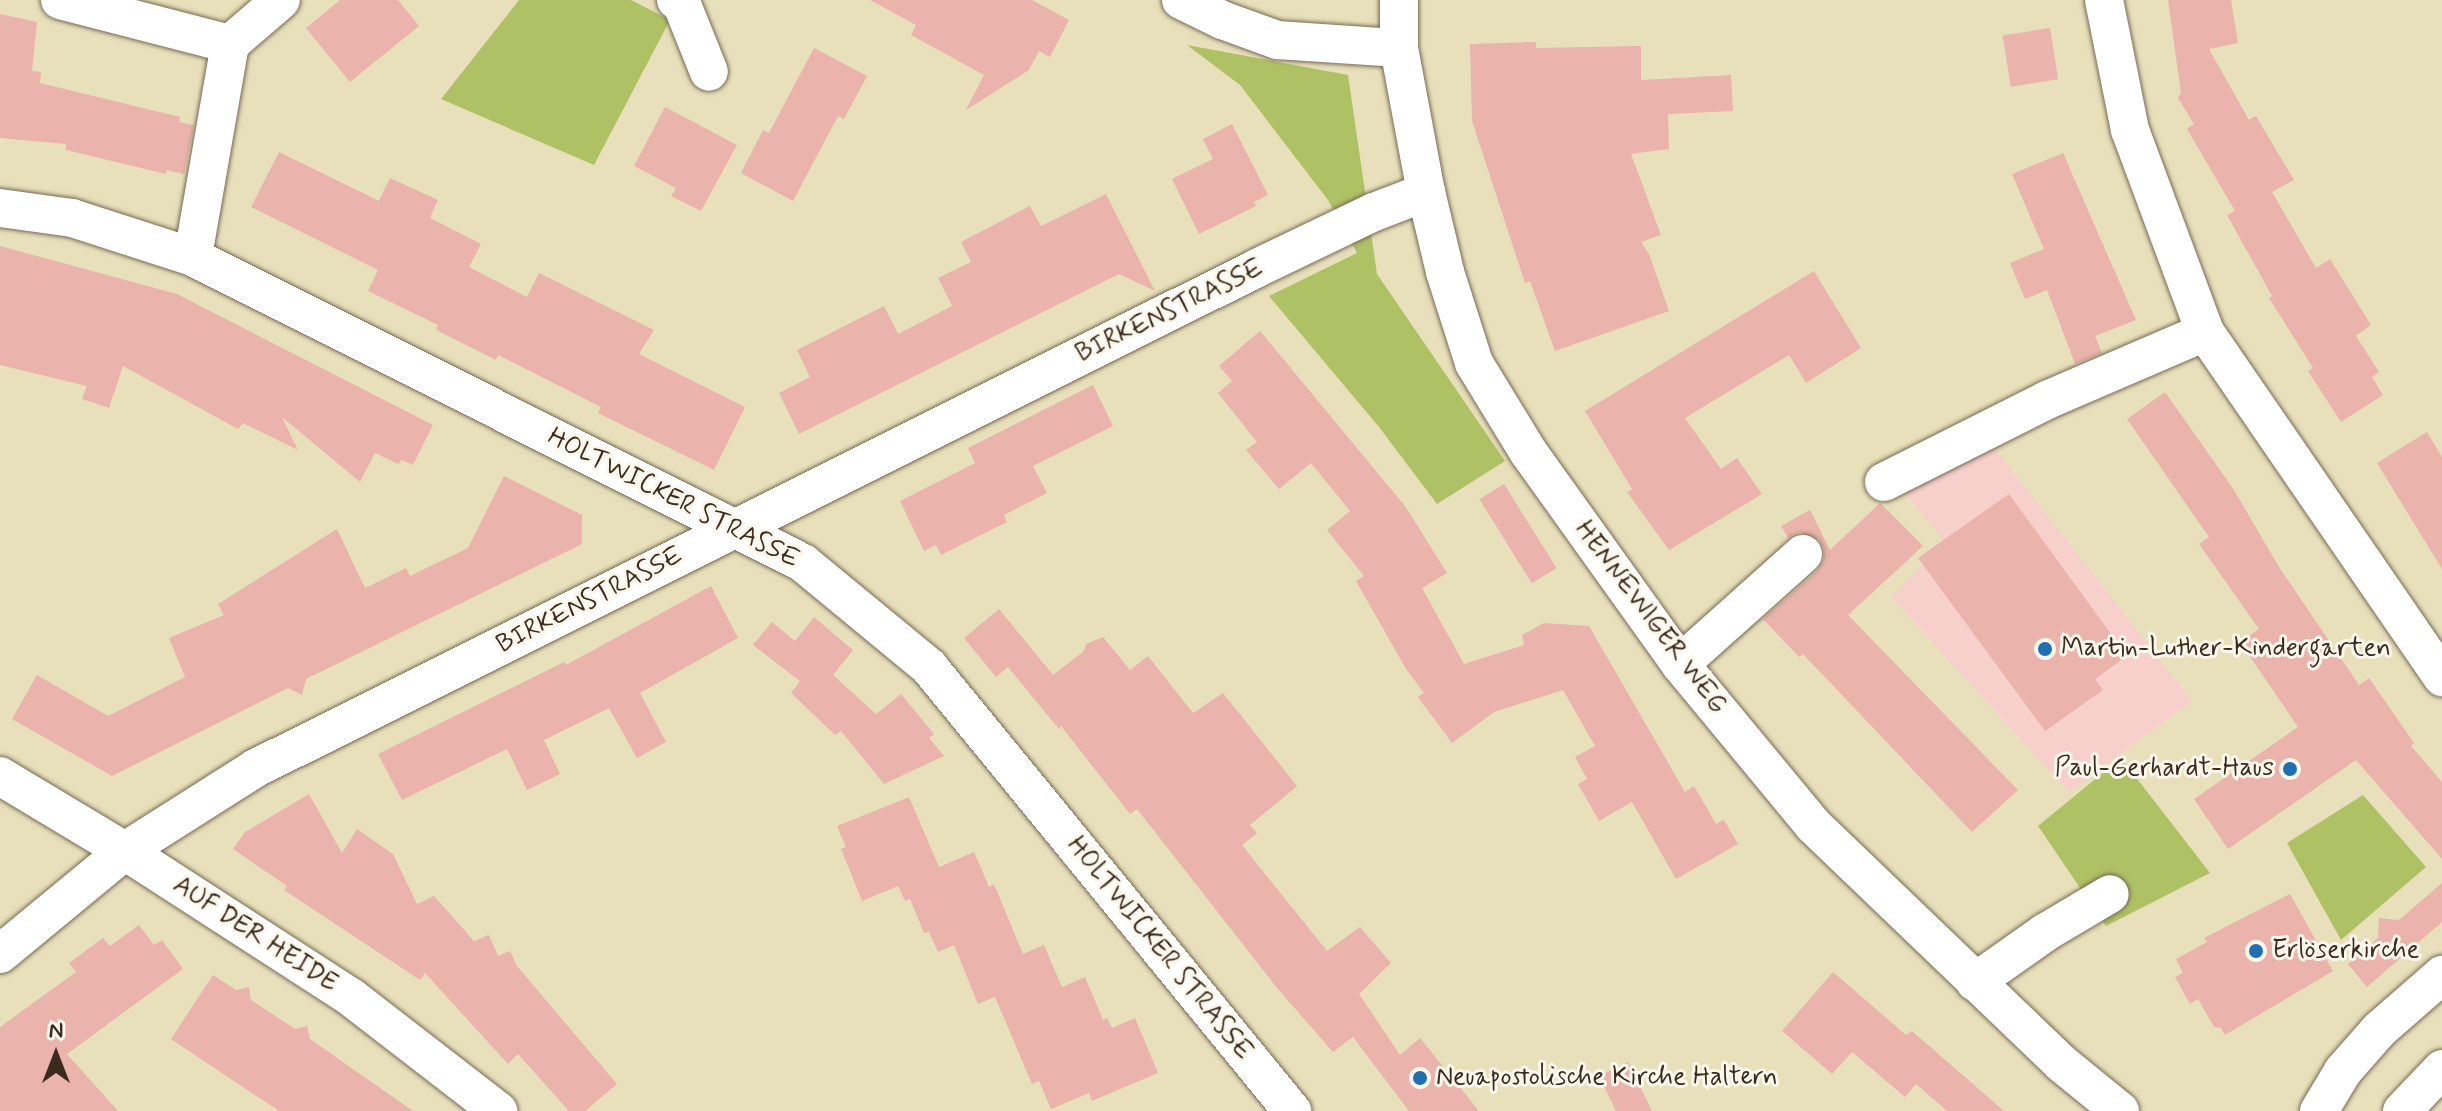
<!DOCTYPE html>
<html>
<head>
<meta charset="utf-8">
<style>
  body { margin:0 }
  #map { position:relative; width:2442px; height:1111px; overflow:hidden; background:#e8e0bb; font-family:Mynerve,sans-serif }
  div>[style] { position:absolute }
  [style*='--x'] { left:calc(var(--x)*1px); top:calc(var(--y)*1px); width:calc(var(--w)*1px); rotate:calc(var(--a)*1deg) }
  .built>* { inset:0; background:#f7d0cc }
  .green>* { inset:0; background:#afc165 }
  .building>* { inset:0; background:#eab3ab; transform-origin:0 0 }
  .roads { filter:drop-shadow(0 0 2px #786a55) drop-shadow(0 0 2px #786a55) }
  .minor>* { height:38px; margin:-19px; padding:0 19px; transform-origin:19px; border-radius:19px; background:#fff }
  .dots>* { width:22px; height:22px; translate:-50% -50%; box-sizing:border-box; border:4px solid #fbf7ec; border-radius:50% }
  span { translate:-50% -50%; white-space:nowrap; text-align:center; line-height:1.15; -webkit-text-stroke:6px #fbf7ec; paint-order:stroke }
  .street-label { font-size:26px; color:#3b2a1e }
  .poi-label { font-size:26px; color:#3b2a1e }
  .left { translate:0 -50%; text-align:left }
  .right { translate:-100% -50%; text-align:right }
  .north { position:absolute; left:16px; top:1015px; width:80px; height:80px; -webkit-text-stroke:6px #fbf7ec; paint-order:stroke; rotate:0deg; font-size:22px; font-weight:700; line-height:32px; text-align:center; color:#3b2a1e }
  .north::after { content:''; display:block; margin:auto; width:28px; height:36px; background:#3b2a1e; clip-path:polygon(50% 0,100% 100%,50% 72%,0 100%) }
</style>
</head>
<body>
<div id="map">
  <div class="built">
    <i style="clip-path:polygon(1991px 443px,2192px 701px,2069px 792px,1891px 597px,1945px 542px,1898px 484px)"></i>
  </div>
  <div class="green">
    <i style="clip-path:polygon(519px 0,631px 0,670px 20px,594px 165px,441px 99px)"></i>
    <i style="clip-path:polygon(1187px 45px,1348px 75px,1377px 274px,1505px 461px,1437px 504px,1379px 427px,1269px 296px,1357px 253px,1328px 200px,1240px 85px)"></i>
    <i style="clip-path:polygon(2121px 758px,2210px 873px,2106px 926px,2038px 826px)"></i>
    <i style="clip-path:polygon(2363px 795px,2426px 867px,2341px 940px,2287px 843px)"></i>
  </div>
  <div class="building">
    <i style="clip-path:polygon(340px 0,398px 0,419px 26px,350px 82px,306px 28px)"></i>
    <i style="clip-path:polygon(870px 0,1032px 0,1069px 20px,1050px 57px,1039px 51px,1029px 70px,966px 110px,984px 75px,911px 35px,916px 25px)"></i>
    <i style="clip-path:polygon(2168px 0,2231px 0,2238px 43px,2209px 49px,2249px 120px,2256px 116px,2294px 180px,2272px 192px,2316px 268px,2330px 259px,2371px 325px,2356px 336px,2379px 372px,2372px 377px,2383px 395px,2341px 422px,2308px 371px,2313px 368px,2269px 298px,2272px 296px,2227px 215px,2235px 211px,2187px 129px,2194px 124px,2178px 98px,2181px 93px)"></i>
    <i style="clip-path:polygon(0 14px,37px 22px,32px 71px,41px 72px,40px 83px,180px 117px,179px 122px,194px 125px,184px 174px,167px 170px,166px 174px,66px 150px,66px 144px,0 138px)"></i>
    <i style="left:2050px;top:28px;width:52px;height:48px;rotate:81deg"></i>
    <i style="clip-path:polygon(1536px 42px,1536px 48px,1641px 46px,1641px 80px,1731px 75px,1733px 111px,1668px 114px,1669px 149px,1631px 154px,1661px 235px,1641px 242px,1649px 254px,1669px 311px,1555px 351px,1530px 281px,1525px 283px,1472px 121px,1470px 44px)"></i>
    <i style="clip-path:polygon(814px 48px,867px 76px,844px 119px,838px 116px,793px 201px,741px 173px,763px 130px,769px 133px)"></i>
    <i style="clip-path:polygon(665px 107px,737px 145px,701px 211px,671px 196px,676px 188px,634px 166px)"></i>
    <i style="clip-path:polygon(1232px 124px,1268px 195px,1254px 202px,1256px 206px,1199px 234px,1172px 179px,1213px 159px,1203px 139px)"></i>
    <i style="clip-path:polygon(279px 152px,379px 201px,390px 178px,438px 200px,430px 218px,481px 244px,469px 267px,527px 297px,539px 273px,654px 330px,639px 354px,745px 407px,714px 470px,598px 413px,601px 407px,498px 355px,496px 360px,436px 330px,438px 325px,368px 291px,378px 270px,251px 207px)"></i>
    <i style="clip-path:polygon(2063px 153px,2136px 320px,2095px 336px,2102px 353px,2075px 364px,2047px 290px,2025px 299px,2010px 263px,2044px 249px,2012px 174px)"></i>
    <i style="clip-path:polygon(1106px 194px,1155px 291px,1119px 274px,799px 434px,779px 393px,810px 377px,797px 350px,884px 306px,898px 334px,952px 306px,938px 278px,971px 262px,961px 242px,1030px 206px,1041px 226px)"></i>
    <i style="clip-path:polygon(0 246px,177px 294px,433px 425px,413px 465px,402px 460px,398px 464px,375px 453px,360px 482px,282px 417px,298px 450px,243px 423px,238px 429px,123px 366px,109px 408px,82px 399px,87px 386px,0 365px)"></i>
    <i style="clip-path:polygon(1814px 271px,1861px 348px,1806px 383px,1789px 355px,1685px 418px,1721px 469px,1737px 458px,1762px 494px,1669px 550px,1627px 492px,1632px 489px,1585px 411px)"></i>
    <i style="clip-path:polygon(1260px 331px,1405px 506px,1447px 573px,1422px 588px,1464px 664px,1524px 645px,1522px 635px,1544px 623px,1589px 626px,1685px 792px,1694px 786px,1716px 824px,1724px 820px,1738px 844px,1676px 879px,1632px 802px,1599px 821px,1578px 784px,1587px 779px,1575px 757px,1595px 746px,1563px 690px,1494px 712px,1452px 743px,1418px 697px,1424px 693px,1406px 669px,1356px 581px,1364px 576px,1327px 530px,1350px 511px,1311px 463px,1279px 489px,1246px 450px,1257px 442px,1218px 393px,1232px 381px,1219px 366px)"></i>
    <i style="clip-path:polygon(1093px 385px,1113px 426px,1033px 466px,1047px 493px,1004px 515px,1007px 522px,941px 555px,936px 545px,924px 551px,900px 501px,975px 463px,968px 448px)"></i>
    <i style="clip-path:polygon(2165px 392px,2234px 490px,2279px 567px,2359px 685px,2369px 678px,2414px 743px,2411px 746px,2442px 782px,2442px 859px,2356px 760px,2228px 849px,2194px 799px,2298px 727px,2240px 642px,2259px 629px,2199px 544px,2209px 537px,2127px 419px)"></i>
    <i style="clip-path:polygon(2427px 432px,2442px 457px,2442px 569px,2377px 463px)"></i>
    <i style="clip-path:polygon(504px 476px,582px 515px,582px 544px,306px 679px,302px 695px,288px 688px,112px 776px,12px 719px,37px 675px,108px 716px,185px 677px,169px 638px,224px 615px,218px 604px,337px 529px,365px 588px,406px 568px,410px 576px,468px 548px)"></i>
    <i style="left:1504px;top:484px;width:99px;height:29px;rotate:58deg"></i>
    <i style="clip-path:polygon(2009px 494px,2127px 656px,2095px 679px,2103px 690px,2045px 731px,1918px 558px)"></i>
    <i style="clip-path:polygon(1880px 503px,1923px 546px,1848px 615px,2018px 790px,1972px 832px,1803px 654px,1799px 657px,1763px 619px,1818px 570px,1824px 560px,1824px 549px,1819px 539px,1799px 532px,1788px 538px,1781px 526px,1810px 510px,1830px 550px)"></i>
    <i style="clip-path:polygon(711px 586px,738px 638px,640px 693px,666px 742px,637px 758px,609px 708px,544px 740px,560px 774px,527px 790px,507px 749px,402px 800px,378px 754px,564px 662px,566px 665px)"></i>
    <i style="clip-path:polygon(999px 609px,1053px 675px,1084px 651px,1086px 644px,1103px 637px,1130px 670px,1148px 656px,1193px 713px,1223px 693px,1297px 786px,1250px 825px,1257px 833px,1242px 845px,1327px 951px,1360px 927px,1391px 963px,1359px 994px,1400px 1055px,1420px 1038px,1479px 1111px,1409px 1111px,1353px 1037px,1333px 1052px,1277px 988px,1137px 809px,1130px 814px,1061px 726px,1059px 729px,1008px 667px,996px 677px,964px 638px)"></i>
    <i style="clip-path:polygon(814px 617px,853px 650px,833px 675px,876px 714px,901px 694px,934px 734px,929px 738px,944px 756px,884px 784px,841px 731px,835px 735px,791px 693px,800px 681px,753px 645px,772px 622px,795px 641px)"></i>
    <i style="clip-path:polygon(309px 794px,342px 853px,357px 829px,393px 854px,417px 904px,434px 896px,474px 941px,489px 935px,498px 956px,510px 951px,517px 966px,617px 1084px,585px 1111px,569px 1111px,518px 1054px,508px 1064px,425px 973px,420px 980px,284px 890px,287px 886px,233px 849px,245px 832px)"></i>
    <i style="clip-path:polygon(909px 797px,939px 867px,974px 852px,989px 887px,994px 884px,1023px 954px,1044px 945px,1062px 987px,1085px 977px,1103px 1020px,1107px 1018px,1112px 1028px,1135px 1018px,1158px 1073px,1092px 1101px,1089px 1093px,1051px 1109px,1039px 1081px,1032px 1084px,995px 997px,978px 1004px,954px 945px,938px 952px,929px 932px,924px 933px,910px 899px,905px 901px,898px 886px,862px 901px,841px 849px,846px 847px,837px 826px)"></i>
    <i style="clip-path:polygon(2442px 883px,2442px 922px,2367px 987px,2348px 964px,2378px 938px,2379px 918px,2399px 920px)"></i>
    <i style="clip-path:polygon(2290px 894px,2333px 971px,2225px 1035px,2221px 1028px,2214px 1027px,2198px 999px,2190px 1004px,2175px 977px,2183px 973px,2176px 959px,2207px 942px,2204px 938px)"></i>
    <i style="clip-path:polygon(139px 925px,154px 945px,162px 940px,183px 969px,67px 1054px,118px 1111px,0 1111px,0 1027px,76px 972px,69px 963px,103px 938px,110px 946px)"></i>
    <i style="clip-path:polygon(1833px 972px,1906px 1035px,1912px 1031px,2004px 1111px,1947px 1111px,1916px 1084px,1905px 1097px,1852px 1052px,1832px 1074px,1782px 1031px)"></i>
    <i style="clip-path:polygon(213px 975px,236px 990px,249px 987px,251px 1000px,295px 1029px,307px 1026px,310px 1039px,413px 1111px,279px 1111px,171px 1039px)"></i>
    <i style="clip-path:polygon(1628px 1062px,1652px 1111px,1616px 1111px,1599px 1076px)"></i>
  </div>
  <div class="roads">
    <div class="minor">
      <i style="--x:60;--y:0;--w:176;--a:14.5"></i>
      <i style="--x:230;--y:44;--w:216;--a:99.9"></i>
      <i style="--x:676;--y:0;--w:5;--a:22"></i>
      <i style="--x:681;--y:2;--w:75;--a:68.2"></i>
      <i style="--x:1181;--y:0;--w:46;--a:26"></i>
      <i style="--x:1222;--y:20;--w:59;--a:20"></i>
      <i style="--x:1277;--y:40;--w:122;--a:3.8"></i>
      <i style="--x:1399;--y:0;--w:48;--a:90"></i>
      <i style="--x:1399;--y:48;--w:147;--a:79.4"></i>
      <i style="--x:1426;--y:192;--w:82;--a:76.6"></i>
      <i style="--x:1445;--y:272;--w:96;--a:72.3"></i>
      <i style="--x:1474;--y:363;--w:105;--a:58.6"></i>
      <i style="--x:1529;--y:453;--w:259;--a:54.4"></i>
      <i style="--x:1680;--y:664;--w:209;--a:50.4"></i>
      <i style="--x:1813;--y:825;--w:344;--a:43.8"></i>
      <i style="--x:2061;--y:1063;--w:76;--a:39.1"></i>
      <i style="--x:2104;--y:0;--w:133;--a:78.7"></i>
      <i style="--x:2130;--y:130;--w:215;--a:69.6"></i>
      <i style="--x:2205;--y:332;--w:419;--a:55.5"></i>
      <i style="--x:230;--y:44;--w:67;--a:-40.8"></i>
      <i style="--x:0;--y:208;--w:73;--a:7.9"></i>
      <i style="--x:72;--y:218;--w:127;--a:17.9"></i>
      <i style="--x:193;--y:257;--w:682;--a:26.64"></i>
      <i style="--x:803;--y:563;--w:163;--a:39.5"></i>
      <i style="--x:929;--y:667;--w:574;--a:50.73"></i>
      <i style="--x:1884;--y:482;--w:182;--a:-26.7"></i>
      <i style="--x:2047;--y:400;--w:172;--a:-23.3"></i>
      <i style="--x:1680;--y:664;--w:165;--a:-41.8"></i>
      <i style="--x:0;--y:776;--w:146;--a:31"></i>
      <i style="--x:125;--y:851;--w:270;--a:32.9"></i>
      <i style="--x:352;--y:998;--w:185;--a:37.7"></i>
      <i style="--x:0;--y:954;--w:162;--a:-39.5"></i>
      <i style="--x:125;--y:851;--w:155;--a:-32.4"></i>
      <i style="--x:256;--y:768;--w:1117;--a:-26.54"></i>
      <i style="--x:1255;--y:269;--w:132;--a:-25.6"></i>
      <i style="--x:1374;--y:212;--w:56;--a:-21"></i>
      <i style="--x:1975;--y:982;--w:87;--a:-35.2"></i>
      <i style="--x:2046;--y:932;--w:74;--a:-30.7"></i>
      <i style="--x:2319;--y:1111;--w:47;--a:-59"></i>
      <i style="--x:2343;--y:1071;--w:55;--a:-48.7"></i>
      <i style="--x:2379;--y:1030;--w:84;--a:-41.1"></i>
      <i style="--x:2402;--y:1111;--w:58;--a:-46.4"></i>
    </div>
  </div>
  <div class="dots">
    <i style="left:2045px;top:649px;background:#1f6fb2"></i>
    <i style="left:2290px;top:769px;background:#1f6fb2"></i>
    <i style="left:2256px;top:951px;background:#1f6fb2"></i>
    <i style="left:1420px;top:1078px;background:#1f6fb2"></i>
  </div>
  <div class="street-label">
    <span style="left:1170px;top:312px;rotate:-26deg">BIRKENSTRASSE</span>
    <span style="left:673px;top:499px;rotate:27deg">HOLTWICKER STRASSE</span>
    <span style="left:590px;top:601px;rotate:-27deg">BIRKENSTRASSE</span>
    <span style="left:1650px;top:618px;rotate:53deg">HENNEWIGER WEG</span>
    <span style="left:255px;top:935px;rotate:33deg">AUF DER HEIDE</span>
    <span style="left:1159px;top:949px;rotate:51deg">HOLTWICKER STRASSE</span>
  </div>
  <div class="poi-label">
    <span class="left" style="left:2061px;top:649px">Martin-Luther-Kindergarten</span>
    <span class="right" style="left:2274px;top:769px">Paul-Gerhardt-Haus</span>
    <span class="left" style="left:2272px;top:951px">Erlöserkirche</span>
    <span class="left" style="left:1436px;top:1078px">Neuapostolische Kirche Haltern</span>
  </div>
  <div class="north">N</div>
</div>
</body>
</html>
